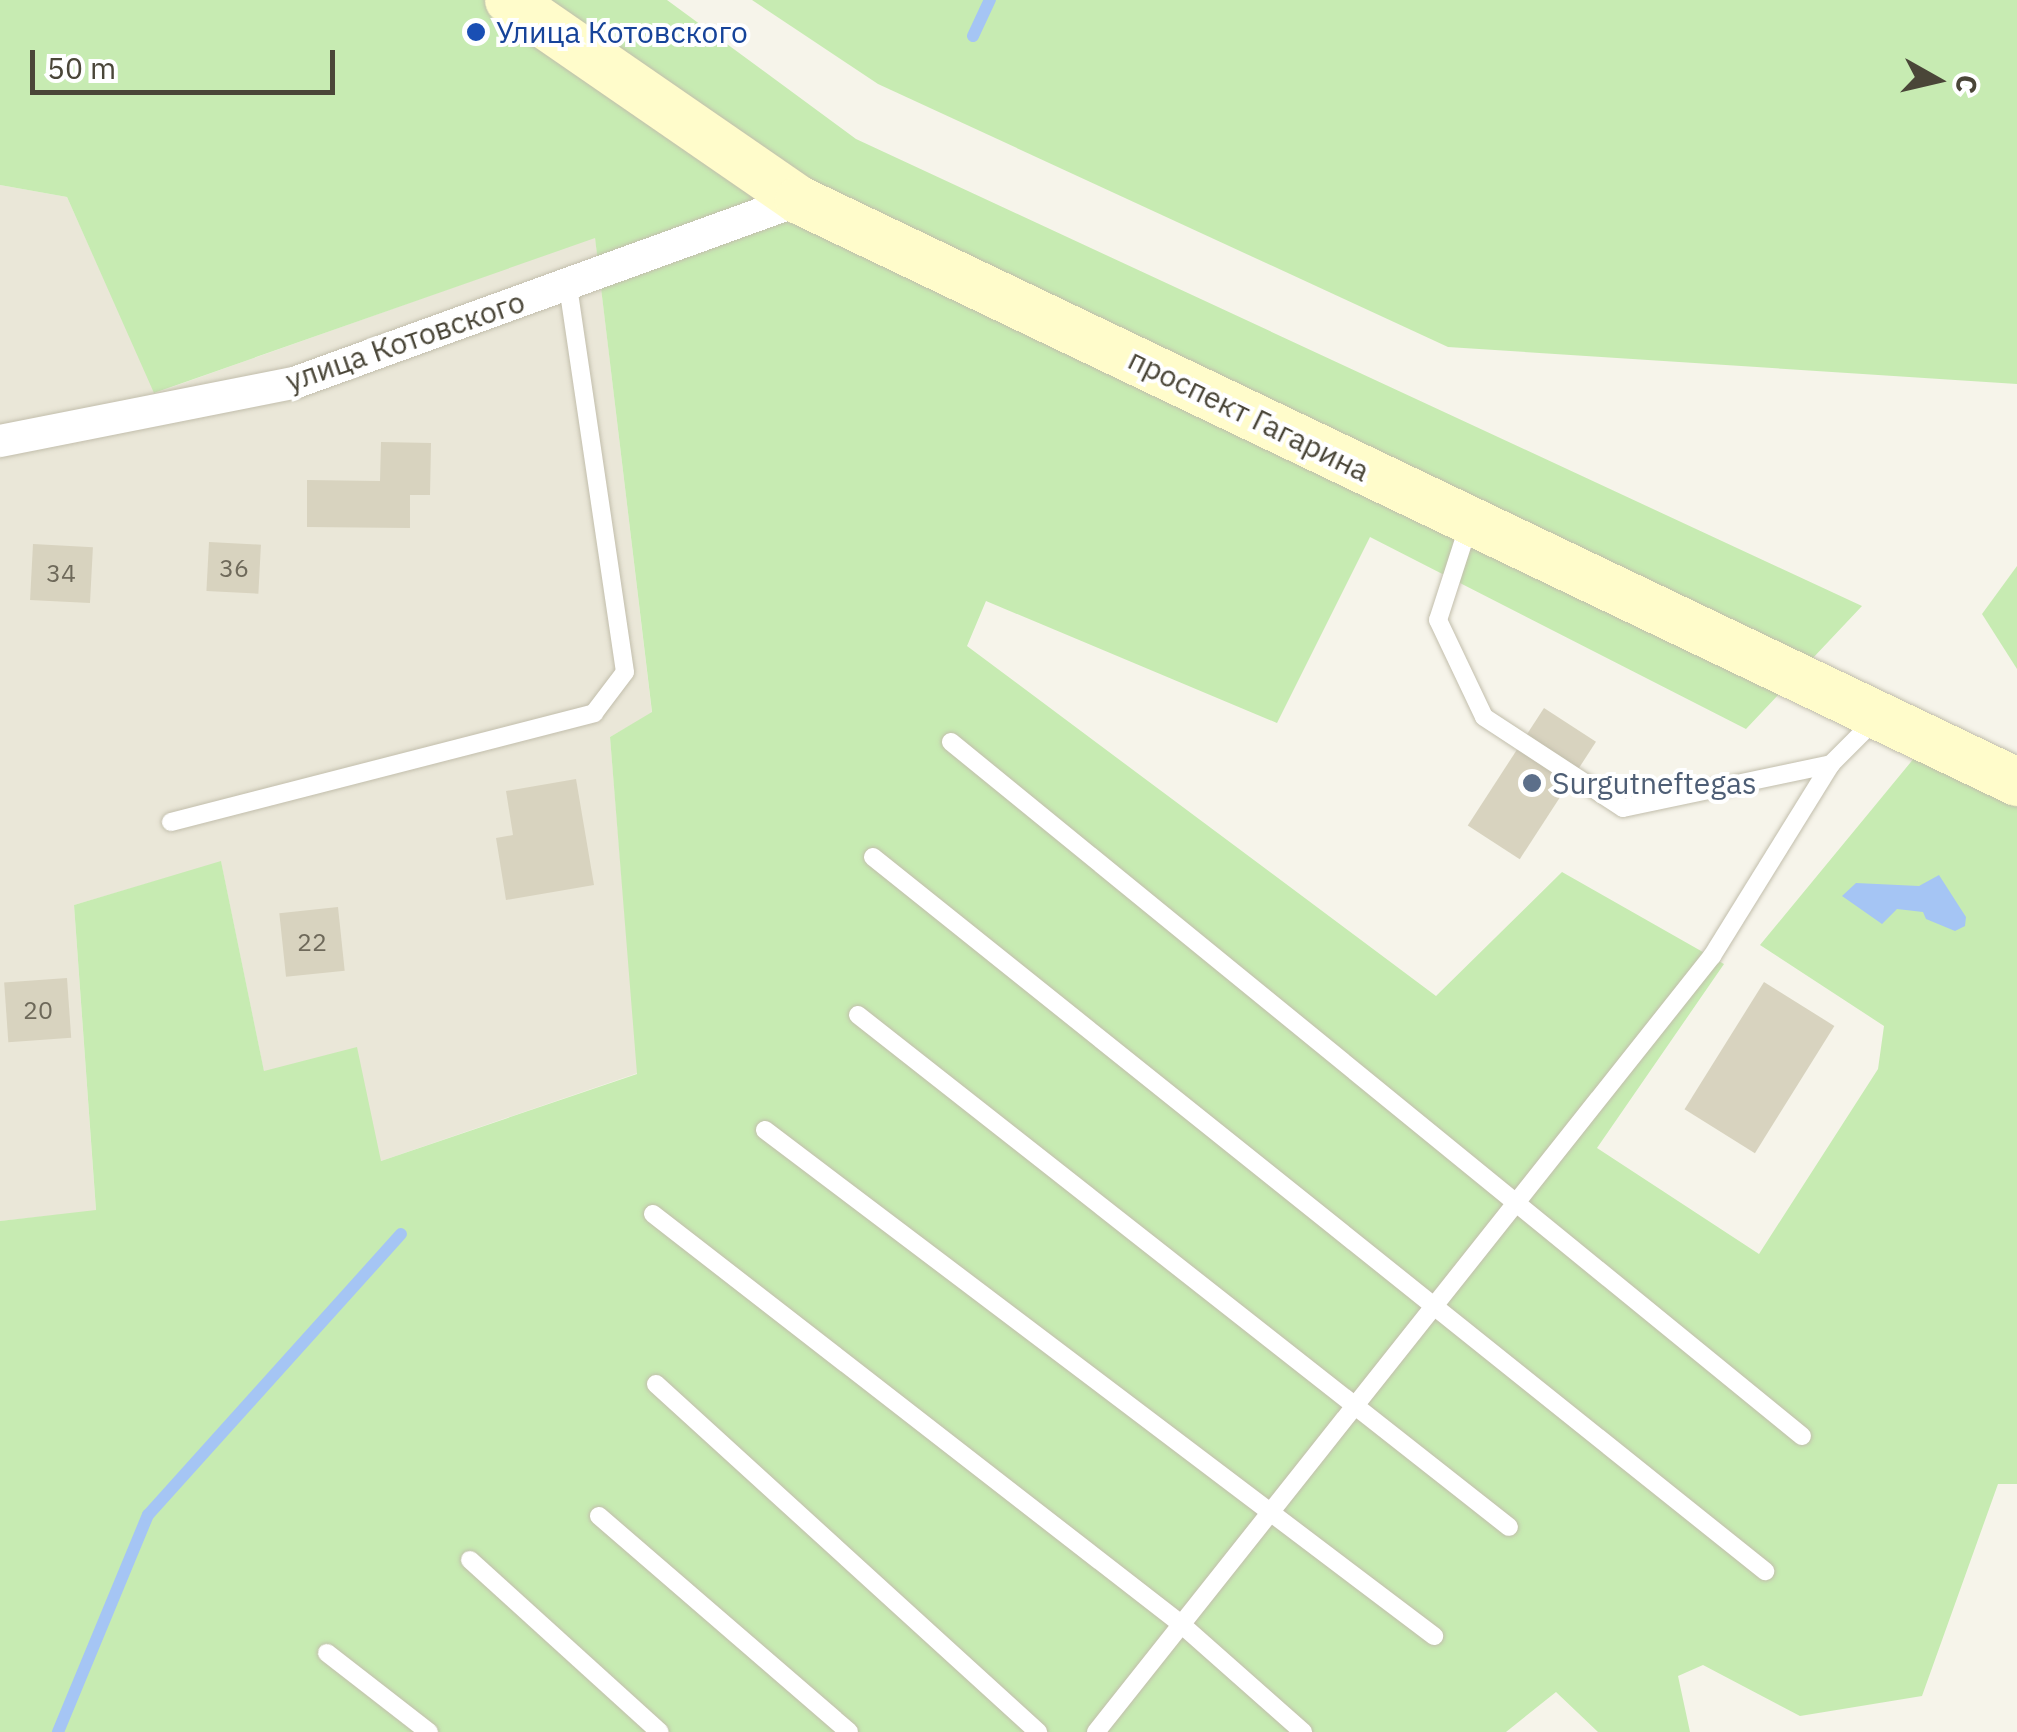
<!DOCTYPE html>
<html>
<head>
<meta charset="utf-8">
<style>
  body { margin:0 }
  #map { position:relative; width:2017px; height:1732px; overflow:hidden; background:#f6f4ea; font-family:"IBM Plex Sans",sans-serif }
  div>[style] { position:absolute }
  [style*='--x'] { left:calc(var(--x)*1px); top:calc(var(--y)*1px); width:calc(var(--w)*1px); rotate:calc(var(--a)*1deg) }
  .residential>* { inset:0; background:#eae7d8 }
  .green>* { inset:0; background:#c7ebb2 }
  .water>* { inset:0; background:#a5c5f4 }
  .stream>* { height:12px; margin:-6px; padding:0 6px; transform-origin:6px; border-radius:6px; background:#a5c5f4 }
  .building>* { inset:0; background:#d8d3bf; transform-origin:0 0 }
  .roads { filter:drop-shadow(0 0 2px #c2beac) drop-shadow(0 0 2px #c2beac) }
  .service>* { height:18px; margin:-9px; padding:0 9px; transform-origin:9px; border-radius:9px; background:#fff }
  .minor>* { height:32px; margin:-16px; padding:0 16px; transform-origin:16px; border-radius:16px; background:#fff }
  .secondary>* { height:48px; margin:-24px; padding:0 24px; transform-origin:24px; border-radius:24px; background:#fffccb }
  .dots>* { width:28px; height:28px; translate:-50% -50%; box-sizing:border-box; border:5px solid #fff; border-radius:50% }
  span { translate:-50% -50%; white-space:nowrap; text-align:center; line-height:1.15; -webkit-text-stroke:8px #fff; paint-order:stroke }
  .number-label { font-size:25px; color:#6e695a }
  .number-label span { -webkit-text-stroke-width:0 }
  .transit-label { font-size:30px; color:#164399 }
  .left { translate:0 -50%; text-align:left }
  .street-label { font-size:30px; color:#4a4638 }
  .service-label { font-size:30px; color:#4e5e75 }
  .north { position:absolute; left:1887px; top:30px; width:100px; height:100px; -webkit-text-stroke:8px #fff; paint-order:stroke; rotate:98deg; font-size:28px; font-weight:700; line-height:40px; text-align:center; color:#4a4638 }
  .north::after { content:''; display:block; margin:auto; width:35px; height:45px; background:#4a4638; clip-path:polygon(50% 0,100% 100%,50% 72%,0 100%) }
  .scale { position:absolute; left:30px; top:50px; width:305px; height:45px; box-sizing:border-box; border:5px solid #4a4638; border-top:0; padding-left:12px; font-size:30px; line-height:35px; white-space:nowrap; color:#4a4638; -webkit-text-stroke:8px #fff; paint-order:stroke }
</style>
</head>
<body>
<div id="map">
  <div class="residential">
    <i style="clip-path:polygon(0 185px,67px 197px,155px 393px,595px 237px,652px 713px,610px 737px,638px 1073px,381px 1161px,264px 1072px,221px 862px,74px 905px,96px 1211px,0 1221px)"></i>
  </div>
  <div class="green">
    <i style="clip-path:polygon(0 0,667px 0,856px 139px,1862px 606px,1746px 729px,1370px 537px,1277px 723px,986px 601px,967px 646px,1436px 996px,1562px 872px,1724px 964px,1597px 1148px,1759px 1254px,1878px 1069px,1884px 1026px,1760px 945px,1915px 757px,2017px 806px,2017px 1484px,1998px 1484px,1922px 1696px,1800px 1716px,1703px 1665px,1678px 1676px,1690px 1732px,1598px 1732px,1556px 1692px,1506px 1732px,0 1732px,0 1221px,96px 1210px,74px 905px,221px 861px,264px 1071px,357px 1047px,381px 1161px,637px 1074px,610px 737px,652px 712px,595px 238px,154px 393px,67px 197px,0 185px)"></i>
    <i style="clip-path:polygon(752px 0,2017px 0,2017px 384px,1448px 347px,878px 84px)"></i>
    <i style="clip-path:polygon(2017px 566px,2017px 669px,1982px 614px)"></i>
  </div>
  <div class="water">
    <i style="clip-path:polygon(1939px 875px,1966px 917px,1965px 926px,1955px 931px,1926px 919px,1923px 912px,1897px 909px,1882px 924px,1842px 896px,1856px 883px,1919px 886px)"></i>
  </div>
  <div class="stream">
    <i style="--x:973;--y:36;--w:40;--a:-65"></i>
    <i style="--x:58;--y:1732;--w:235;--a:-67.5"></i>
    <i style="--x:148;--y:1515;--w:378;--a:-48"></i>
  </div>
  <div class="building">
    <i style="clip-path:polygon(381px 442px,431px 443px,430px 495px,410px 495px,410px 528px,307px 527px,307px 480px,380px 481px)"></i>
    <i style="left:209px;top:542px;width:52px;height:49px;rotate:3deg"></i>
    <i style="left:33px;top:544px;width:60px;height:56px;rotate:3deg"></i>
    <i style="left:1544px;top:708px;width:62px;height:140px;rotate:33deg"></i>
    <i style="clip-path:polygon(576px 779px,594px 885px,506px 900px,496px 838px,513px 835px,506px 791px)"></i>
    <i style="left:338px;top:907px;width:64px;height:59px;rotate:84deg"></i>
    <i style="left:67px;top:978px;width:60px;height:63px;rotate:86deg"></i>
    <i style="left:1764px;top:982px;width:83px;height:150px;rotate:32deg"></i>
  </div>
  <div class="roads">
    <div class="service">
      <i style="--x:1470;--y:521;--w:104;--a:107.9"></i>
      <i style="--x:1438;--y:620;--w:107;--a:64.6"></i>
      <i style="--x:1484;--y:717;--w:166;--a:33.2"></i>
      <i style="--x:1623;--y:808;--w:213;--a:-11.9"></i>
      <i style="--x:1831;--y:764;--w:64;--a:-45"></i>
      <i style="--x:951;--y:742;--w:1098;--a:39.2"></i>
      <i style="--x:171;--y:822;--w:437;--a:-14.4"></i>
      <i style="--x:594;--y:713;--w:51;--a:-52.9"></i>
      <i style="--x:625;--y:672;--w:392;--a:-98.4"></i>
      <i style="--x:873;--y:857;--w:1143;--a:38.68"></i>
      <i style="--x:858;--y:1015;--w:828;--a:38.18"></i>
      <i style="--x:765;--y:1130;--w:839;--a:37.1"></i>
      <i style="--x:653;--y:1214;--w:668;--a:37.83"></i>
      <i style="--x:1181;--y:1624;--w:163;--a:41.5"></i>
      <i style="--x:656;--y:1384;--w:517;--a:42.33"></i>
      <i style="--x:599;--y:1516;--w:330;--a:40.8"></i>
      <i style="--x:470;--y:1560;--w:256;--a:42.2"></i>
      <i style="--x:327;--y:1653;--w:129;--a:37.8"></i>
      <i style="--x:1096;--y:1732;--w:991;--a:-51.56"></i>
      <i style="--x:1712;--y:956;--w:226;--a:-58.2"></i>
    </div>
    <div class="minor">
      <i style="--x:0;--y:441;--w:300;--a:-11.2"></i>
      <i style="--x:294;--y:383;--w:537;--a:-19.92"></i>
    </div>
    <div class="secondary">
      <i style="--x:509;--y:0;--w:352;--a:34.6"></i>
      <i style="--x:799;--y:200;--w:1350;--a:25.54"></i>
    </div>
  </div>
  <div class="dots">
    <i style="left:476px;top:32px;background:#1a4fb4"></i>
    <i style="left:1532px;top:783px;background:#5c6f8a"></i>
  </div>
  <div class="number-label">
    <span style="left:234px;top:568px">36</span>
    <span style="left:61px;top:573px">34</span>
    <span style="left:312px;top:942px">22</span>
    <span style="left:38px;top:1010px">20</span>
  </div>
  <div class="transit-label">
    <span class="left" style="left:496px;top:32px">Улица Котовского</span>
  </div>
  <div class="street-label">
    <span style="left:405px;top:341px;rotate:-19deg">улица Котовского</span>
    <span style="left:1249px;top:415px;rotate:26deg">проспект Гагарина</span>
  </div>
  <div class="service-label">
    <span class="left" style="left:1552px;top:783px">Surgutneftegas</span>
  </div>
  <div class="north">С</div>
  <div class="scale">50 m</div>
</div>
</body>
</html>
